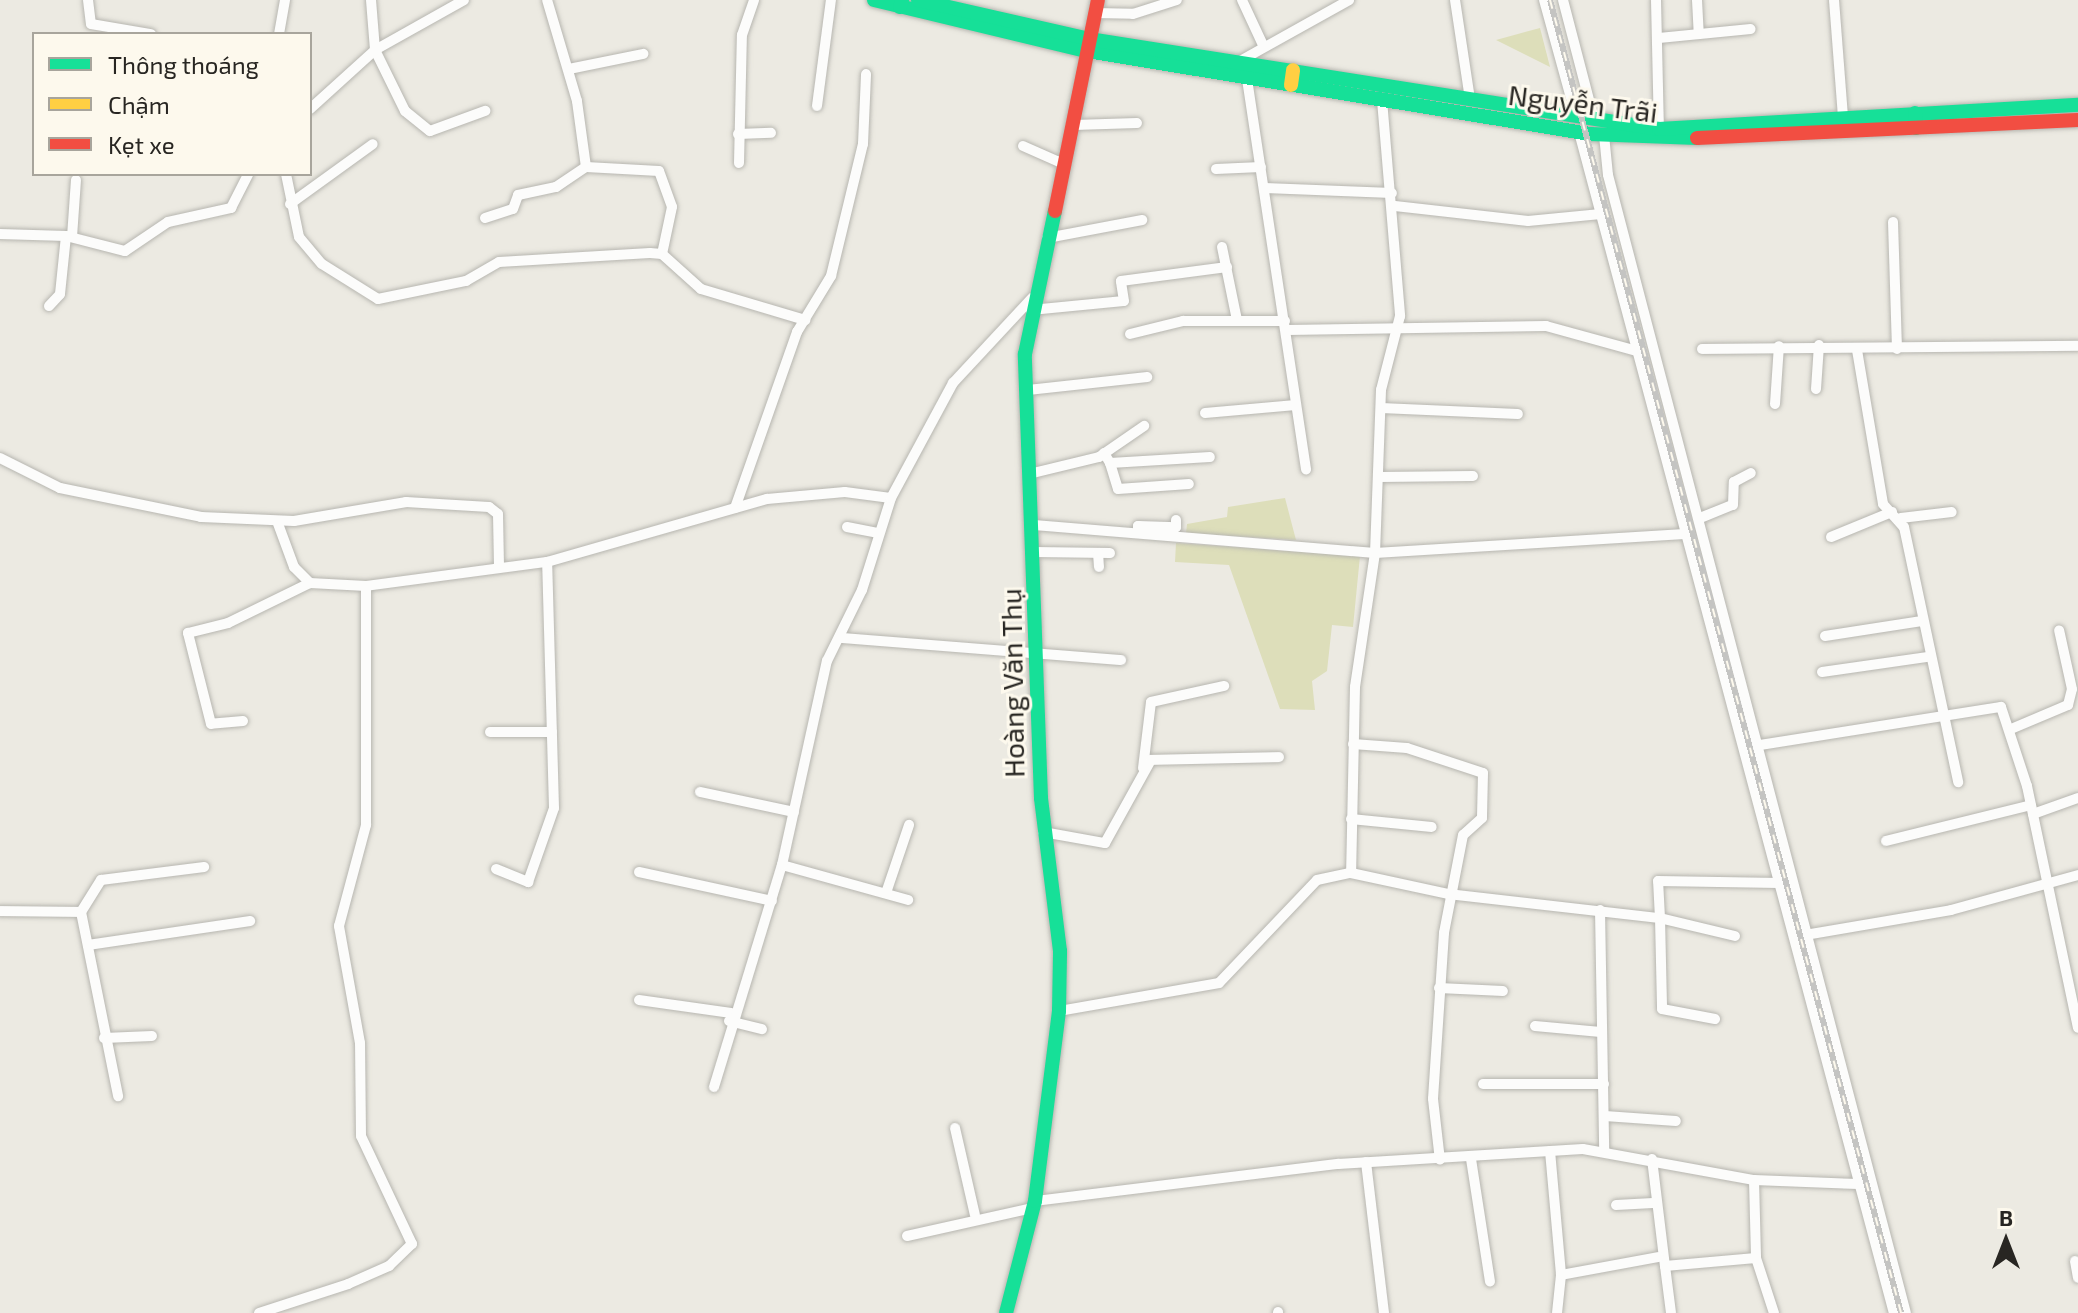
<!DOCTYPE html>
<html>
<head>
<meta charset="utf-8">
<style>
  body { margin:0 }
  #map { position:relative; width:2078px; height:1313px; overflow:hidden; background:#eceae2; font-family:"Exo 2",sans-serif }
  div>[style] { position:absolute }
  [style*='--x'] { left:calc(var(--x)*1px); top:calc(var(--y)*1px); width:calc(var(--w)*1px); rotate:calc(var(--a)*1deg) }
  .green>* { inset:0; background:#dddeba }
  .roads { filter:drop-shadow(0 0 2px #b7b6b0) drop-shadow(0 0 2px #b7b6b0) }
  .street>* { height:10px; margin:-5px; padding:0 5px; transform-origin:5px; border-radius:5px; background:#fcfcfb }
  .fast>* { height:14px; margin:-7px; padding:0 7px; transform-origin:7px; border-radius:7px; background:#16e098 }
  .slow>* { height:14px; margin:-7px; padding:0 7px; transform-origin:7px; border-radius:7px; background:#ffcf43 }
  .jam>* { height:14px; margin:-7px; padding:0 7px; transform-origin:7px; border-radius:7px; background:#f24e42 }
  .rail>* { height:6px; margin-top:-3px; transform-origin:0; background:repeating-linear-gradient(90deg,#fdf9ed 0 9px,#c4c4c2 0 18px); box-sizing:border-box; border-block:2px solid #c4c4c2 }
  span { translate:-50% -50%; white-space:nowrap; text-align:center; line-height:1.15; -webkit-text-stroke:6px #fdf9ed; paint-order:stroke }
  .street-label { font-size:28px; color:#282622 }
  .legend { position:absolute; left:32px; top:32px; width:280px; height:144px; box-sizing:border-box; background:#fdf9ed; border:2px solid #a8a59c; margin:0; padding:10px 14px; list-style:none; font-size:24px; color:#282622 }
  .legend li { display:flex; align-items:center; gap:16px; height:40px }
  .legend b { width:40px; border:2px solid #a8a59c }
  .north { position:absolute; left:1966px; top:1201px; width:80px; height:80px; -webkit-text-stroke:6px #fdf9ed; paint-order:stroke; rotate:0deg; font-size:22px; font-weight:700; line-height:32px; text-align:center; color:#282622 }
  .north::after { content:''; display:block; margin:auto; width:28px; height:36px; background:#282622; clip-path:polygon(50% 0,100% 100%,50% 72%,0 100%) }
</style>
</head>
<body>
<div id="map">
  <div class="green">
    <i style="clip-path:polygon(1540px 28px,1550px 67px,1496px 40px)"></i>
    <i style="clip-path:polygon(1285px 498px,1296px 540px,1186px 533px,1187px 524px,1227px 517px,1228px 507px)"></i>
    <i style="clip-path:polygon(1176px 543px,1360px 556px,1353px 627px,1332px 625px,1327px 671px,1312px 681px,1315px 710px,1280px 709px,1229px 565px,1175px 562px)"></i>
  </div>
  <div class="roads">
    <div class="street">
      <i style="--x:88;--y:0;--w:24;--a:83"></i>
      <i style="--x:91;--y:24;--w:61;--a:9.5"></i>
      <i style="--x:371;--y:0;--w:50;--a:85.4"></i>
      <i style="--x:375;--y:50;--w:68;--a:63.8"></i>
      <i style="--x:405;--y:111;--w:32;--a:39"></i>
      <i style="--x:430;--y:131;--w:59;--a:-20"></i>
      <i style="--x:1242;--y:0;--w:50;--a:65"></i>
      <i style="--x:1455;--y:0;--w:100;--a:81.4"></i>
      <i style="--x:1544;--y:0;--w:120;--a:74.6"></i>
      <i style="--x:1563;--y:0;--w:123;--a:75.4"></i>
      <i style="--x:1656;--y:0;--w:129;--a:88.7"></i>
      <i style="--x:1697;--y:0;--w:34;--a:87"></i>
      <i style="--x:1834;--y:0;--w:118;--a:85.6"></i>
      <i style="--x:1094;--y:13;--w:39;--a:1"></i>
      <i style="--x:1133;--y:14;--w:46;--a:-17.7"></i>
      <i style="--x:279;--y:34;--w:35;--a:-80"></i>
      <i style="--x:1659;--y:38;--w:92;--a:-5.6"></i>
      <i style="--x:1240;--y:61;--w:125;--a:-29.2"></i>
      <i style="--x:569;--y:69;--w:76;--a:-11.5"></i>
      <i style="--x:1247;--y:79;--w:395;--a:81.4"></i>
      <i style="--x:1382;--y:100;--w:217;--a:85.2"></i>
      <i style="--x:1400;--y:316;--w:76;--a:104.4"></i>
      <i style="--x:1381;--y:390;--w:163;--a:92.1"></i>
      <i style="--x:1375;--y:553;--w:135;--a:98.5"></i>
      <i style="--x:1355;--y:687;--w:186;--a:91.2"></i>
      <i style="--x:1351;--y:873;--w:99;--a:12.2"></i>
      <i style="--x:1448;--y:894;--w:213;--a:6.5"></i>
      <i style="--x:1660;--y:918;--w:91;--a:88.7"></i>
      <i style="--x:1662;--y:1009;--w:54;--a:10.7"></i>
      <i style="--x:817;--y:106;--w:107;--a:-82.5"></i>
      <i style="--x:310;--y:109;--w:88;--a:-42.2"></i>
      <i style="--x:375;--y:50;--w:102;--a:-29.3"></i>
      <i style="--x:1074;--y:125;--w:63;--a:-1.8"></i>
      <i style="--x:1579;--y:132;--w:1222;--a:75.07"></i>
      <i style="--x:738;--y:134;--w:33;--a:-2"></i>
      <i style="--x:1604;--y:135;--w:40;--a:84.3"></i>
      <i style="--x:1608;--y:175;--w:1176;--a:75.33"></i>
      <i style="--x:1023;--y:146;--w:47;--a:23.8"></i>
      <i style="--x:739;--y:163;--w:128;--a:-88.7"></i>
      <i style="--x:742;--y:35;--w:37;--a:-71"></i>
      <i style="--x:586;--y:167;--w:73;--a:3.1"></i>
      <i style="--x:659;--y:171;--w:38;--a:70"></i>
      <i style="--x:672;--y:207;--w:48;--a:102"></i>
      <i style="--x:1216;--y:169;--w:45;--a:-2.5"></i>
      <i style="--x:286;--y:174;--w:64;--a:78.3"></i>
      <i style="--x:299;--y:237;--w:35;--a:50"></i>
      <i style="--x:322;--y:264;--w:66;--a:32"></i>
      <i style="--x:378;--y:299;--w:90;--a:-11.6"></i>
      <i style="--x:466;--y:281;--w:38;--a:-30"></i>
      <i style="--x:499;--y:262;--w:151;--a:-3.4"></i>
      <i style="--x:650;--y:253;--w:12;--a:5"></i>
      <i style="--x:662;--y:254;--w:52;--a:41.9"></i>
      <i style="--x:701;--y:289;--w:109;--a:16.6"></i>
      <i style="--x:1265;--y:188;--w:127;--a:2.3"></i>
      <i style="--x:290;--y:204;--w:102;--a:-35.9"></i>
      <i style="--x:1395;--y:206;--w:134;--a:6.4"></i>
      <i style="--x:1528;--y:221;--w:73;--a:-5.5"></i>
      <i style="--x:485;--y:218;--w:29;--a:-18"></i>
      <i style="--x:513;--y:209;--w:15;--a:-70"></i>
      <i style="--x:518;--y:195;--w:39;--a:-12"></i>
      <i style="--x:556;--y:187;--w:36;--a:-34"></i>
      <i style="--x:586;--y:167;--w:67;--a:-97.8"></i>
      <i style="--x:577;--y:101;--w:105;--a:-106.5"></i>
      <i style="--x:1893;--y:222;--w:127;--a:88.2"></i>
      <i style="--x:0;--y:234;--w:66;--a:1.7"></i>
      <i style="--x:66;--y:236;--w:61;--a:14.3"></i>
      <i style="--x:125;--y:251;--w:52;--a:-34"></i>
      <i style="--x:168;--y:222;--w:65;--a:-12.5"></i>
      <i style="--x:231;--y:208;--w:38;--a:-63"></i>
      <i style="--x:72;--y:237;--w:57;--a:-86"></i>
      <i style="--x:1047;--y:238;--w:97;--a:-10.7"></i>
      <i style="--x:1222;--y:247;--w:75;--a:78.4"></i>
      <i style="--x:49;--y:306;--w:16;--a:-47"></i>
      <i style="--x:60;--y:294;--w:58;--a:-84.1"></i>
      <i style="--x:1031;--y:310;--w:93;--a:-5.5"></i>
      <i style="--x:1124;--y:301;--w:20;--a:-99"></i>
      <i style="--x:1121;--y:281;--w:107;--a:-7.5"></i>
      <i style="--x:1287;--y:330;--w:259;--a:-0.9"></i>
      <i style="--x:1546;--y:326;--w:94;--a:15.4"></i>
      <i style="--x:1130;--y:334;--w:55;--a:-13.8"></i>
      <i style="--x:1183;--y:321;--w:102;--a:0"></i>
      <i style="--x:1702;--y:349;--w:376;--a:-0.5"></i>
      <i style="--x:1857;--y:350;--w:156;--a:80.4"></i>
      <i style="--x:1883;--y:504;--w:31;--a:48"></i>
      <i style="--x:1904;--y:527;--w:261;--a:78"></i>
      <i style="--x:1816;--y:389;--w:44;--a:-86.1"></i>
      <i style="--x:1028;--y:390;--w:120;--a:-6.2"></i>
      <i style="--x:1775;--y:404;--w:58;--a:-86.1"></i>
      <i style="--x:1381;--y:408;--w:137;--a:2.5"></i>
      <i style="--x:1205;--y:413;--w:91;--a:-5"></i>
      <i style="--x:1104;--y:453;--w:12;--a:59"></i>
      <i style="--x:1110;--y:463;--w:100;--a:-3.4"></i>
      <i style="--x:0;--y:458;--w:67;--a:26.6"></i>
      <i style="--x:60;--y:488;--w:144;--a:11.6"></i>
      <i style="--x:201;--y:517;--w:93;--a:2.5"></i>
      <i style="--x:294;--y:521;--w:114;--a:-9.6"></i>
      <i style="--x:406;--y:502;--w:83;--a:3.4"></i>
      <i style="--x:489;--y:507;--w:11;--a:38"></i>
      <i style="--x:498;--y:514;--w:50;--a:88.9"></i>
      <i style="--x:1110;--y:463;--w:27;--a:73"></i>
      <i style="--x:1118;--y:489;--w:71;--a:-4"></i>
      <i style="--x:1033;--y:473;--w:68;--a:-13.6"></i>
      <i style="--x:1099;--y:457;--w:55;--a:-34.6"></i>
      <i style="--x:1379;--y:477;--w:94;--a:-0.6"></i>
      <i style="--x:735;--y:508;--w:187;--a:-70.6"></i>
      <i style="--x:797;--y:332;--w:66;--a:-58.7"></i>
      <i style="--x:831;--y:276;--w:136;--a:-76.4"></i>
      <i style="--x:863;--y:144;--w:70;--a:-87.5"></i>
      <i style="--x:1700;--y:518;--w:35;--a:-22"></i>
      <i style="--x:1733;--y:505;--w:23;--a:-88"></i>
      <i style="--x:1734;--y:482;--w:19;--a:-28"></i>
      <i style="--x:1901;--y:518;--w:51;--a:-6.7"></i>
      <i style="--x:277;--y:521;--w:49;--a:69.7"></i>
      <i style="--x:294;--y:567;--w:23;--a:45"></i>
      <i style="--x:1034;--y:525;--w:342;--a:4.7"></i>
      <i style="--x:1375;--y:553;--w:314;--a:-3.5"></i>
      <i style="--x:847;--y:527;--w:31;--a:11"></i>
      <i style="--x:1138;--y:533;--w:7;--a:-90"></i>
      <i style="--x:1138;--y:526;--w:38;--a:2"></i>
      <i style="--x:1176;--y:527;--w:7;--a:-90"></i>
      <i style="--x:1831;--y:537;--w:66;--a:-22.3"></i>
      <i style="--x:1034;--y:552;--w:76;--a:0.8"></i>
      <i style="--x:1098;--y:553;--w:14;--a:86"></i>
      <i style="--x:1825;--y:636;--w:98;--a:-8.8"></i>
      <i style="--x:841;--y:638;--w:281;--a:4.5"></i>
      <i style="--x:1822;--y:672;--w:107;--a:-8.1"></i>
      <i style="--x:243;--y:721;--w:32;--a:175"></i>
      <i style="--x:211;--y:724;--w:94;--a:-104.2"></i>
      <i style="--x:188;--y:633;--w:41;--a:-14"></i>
      <i style="--x:228;--y:623;--w:91;--a:-26"></i>
      <i style="--x:310;--y:583;--w:56;--a:3.1"></i>
      <i style="--x:366;--y:586;--w:183;--a:-7.6"></i>
      <i style="--x:547;--y:562;--w:229;--a:-16"></i>
      <i style="--x:767;--y:499;--w:78;--a:-5.1"></i>
      <i style="--x:845;--y:492;--w:46;--a:7.4"></i>
      <i style="--x:2011;--y:729;--w:62;--a:-22.8"></i>
      <i style="--x:2068;--y:705;--w:16;--a:-76"></i>
      <i style="--x:2072;--y:689;--w:60;--a:-102.4"></i>
      <i style="--x:490;--y:732;--w:62;--a:0"></i>
      <i style="--x:1353;--y:744;--w:54;--a:4.2"></i>
      <i style="--x:1407;--y:748;--w:80;--a:18.2"></i>
      <i style="--x:1483;--y:773;--w:45;--a:91.3"></i>
      <i style="--x:1482;--y:818;--w:25;--a:138"></i>
      <i style="--x:1463;--y:835;--w:100;--a:101"></i>
      <i style="--x:1444;--y:933;--w:166;--a:93.8"></i>
      <i style="--x:1433;--y:1099;--w:61;--a:83.5"></i>
      <i style="--x:1760;--y:745;--w:244;--a:-9"></i>
      <i style="--x:2001;--y:707;--w:83;--a:71.8"></i>
      <i style="--x:2027;--y:786;--w:247;--a:78.1"></i>
      <i style="--x:1143;--y:768;--w:66;--a:-83.1"></i>
      <i style="--x:1151;--y:702;--w:75;--a:-12.4"></i>
      <i style="--x:700;--y:792;--w:96;--a:12"></i>
      <i style="--x:2033;--y:814;--w:48;--a:-19.6"></i>
      <i style="--x:1351;--y:819;--w:81;--a:5.6"></i>
      <i style="--x:1043;--y:832;--w:63;--a:10.1"></i>
      <i style="--x:1105;--y:843;--w:95;--a:-61"></i>
      <i style="--x:1151;--y:760;--w:128;--a:-1.3"></i>
      <i style="--x:1886;--y:841;--w:149;--a:-13.9"></i>
      <i style="--x:782;--y:865;--w:131;--a:15.5"></i>
      <i style="--x:496;--y:869;--w:35;--a:22"></i>
      <i style="--x:528;--y:882;--w:78;--a:-70.6"></i>
      <i style="--x:554;--y:808;--w:246;--a:-91.6"></i>
      <i style="--x:639;--y:872;--w:136;--a:12.3"></i>
      <i style="--x:886;--y:893;--w:72;--a:-71.3"></i>
      <i style="--x:1600;--y:910;--w:240;--a:89"></i>
      <i style="--x:0;--y:911;--w:81;--a:0.7"></i>
      <i style="--x:81;--y:912;--w:188;--a:78.6"></i>
      <i style="--x:81;--y:912;--w:38;--a:-58"></i>
      <i style="--x:101;--y:880;--w:104;--a:-7.2"></i>
      <i style="--x:1811;--y:934;--w:142;--a:-9.7"></i>
      <i style="--x:1951;--y:910;--w:132;--a:-15.4"></i>
      <i style="--x:1735;--y:936;--w:77;--a:-166.5"></i>
      <i style="--x:1660;--y:918;--w:37;--a:-93"></i>
      <i style="--x:1658;--y:881;--w:121;--a:0.9"></i>
      <i style="--x:88;--y:945;--w:164;--a:-8.4"></i>
      <i style="--x:1439;--y:988;--w:64;--a:2.7"></i>
      <i style="--x:639;--y:1000;--w:93;--a:8"></i>
      <i style="--x:1059;--y:1011;--w:162;--a:-9.9"></i>
      <i style="--x:1219;--y:983;--w:142;--a:-46.4"></i>
      <i style="--x:1317;--y:880;--w:35;--a:-12"></i>
      <i style="--x:729;--y:1021;--w:34;--a:14"></i>
      <i style="--x:1535;--y:1026;--w:66;--a:5.2"></i>
      <i style="--x:104;--y:1038;--w:48;--a:-2.4"></i>
      <i style="--x:1483;--y:1084;--w:121;--a:0"></i>
      <i style="--x:714;--y:1087;--w:232;--a:-73"></i>
      <i style="--x:782;--y:865;--w:209;--a:-77.6"></i>
      <i style="--x:827;--y:661;--w:79;--a:-63.8"></i>
      <i style="--x:862;--y:590;--w:96;--a:-72.5"></i>
      <i style="--x:891;--y:498;--w:131;--a:-61.7"></i>
      <i style="--x:953;--y:383;--w:116;--a:-47.1"></i>
      <i style="--x:1605;--y:1116;--w:71;--a:4"></i>
      <i style="--x:955;--y:1128;--w:89;--a:77.1"></i>
      <i style="--x:1550;--y:1151;--w:124;--a:84.9"></i>
      <i style="--x:1561;--y:1275;--w:38;--a:96"></i>
      <i style="--x:1471;--y:1159;--w:124;--a:81.2"></i>
      <i style="--x:1652;--y:1159;--w:108;--a:83.1"></i>
      <i style="--x:1665;--y:1266;--w:91;--a:-5"></i>
      <i style="--x:1366;--y:1162;--w:152;--a:83.2"></i>
      <i style="--x:1754;--y:1180;--w:78;--a:88.5"></i>
      <i style="--x:1756;--y:1258;--w:58;--a:71.9"></i>
      <i style="--x:1035;--y:1201;--w:305;--a:-7"></i>
      <i style="--x:1338;--y:1164;--w:245;--a:-3.5"></i>
      <i style="--x:1583;--y:1149;--w:174;--a:10.3"></i>
      <i style="--x:1754;--y:1180;--w:105;--a:2.2"></i>
      <i style="--x:1616;--y:1205;--w:37;--a:-3"></i>
      <i style="--x:907;--y:1236;--w:128;--a:-12.6"></i>
      <i style="--x:2075;--y:1261;--w:17;--a:80"></i>
      <i style="--x:1665;--y:1266;--w:47;--a:82.7"></i>
      <i style="--x:1561;--y:1275;--w:99;--a:-10.5"></i>
      <i style="--x:1278;--y:1312;--w:1;--a:90"></i>
      <i style="--x:259;--y:1313;--w:94;--a:-18"></i>
      <i style="--x:348;--y:1284;--w:45;--a:-23.7"></i>
      <i style="--x:389;--y:1266;--w:32;--a:-44"></i>
      <i style="--x:412;--y:1244;--w:119;--a:-115.3"></i>
      <i style="--x:361;--y:1136;--w:93;--a:-90.6"></i>
      <i style="--x:360;--y:1043;--w:119;--a:-100.2"></i>
      <i style="--x:339;--y:926;--w:105;--a:-75"></i>
      <i style="--x:366;--y:825;--w:239;--a:-90"></i>
    </div>
    <div class="fast">
      <i style="--x:874;--y:0;--w:219;--a:13.5"></i>
      <i style="--x:1087;--y:51;--w:510;--a:9.37"></i>
      <i style="--x:1590;--y:134;--w:107;--a:2.1"></i>
      <i style="--x:918;--y:0;--w:175;--a:12.8"></i>
      <i style="--x:1089;--y:39;--w:577;--a:8.97"></i>
      <i style="--x:1659;--y:129;--w:420;--a:-3.3"></i>
      <i style="--x:900;--y:7;--w:7;--a:-74"></i>
      <i style="--x:1915;--y:113;--w:15;--a:86"></i>
      <i style="--x:1006;--y:1313;--w:116;--a:-75.5"></i>
      <i style="--x:1035;--y:1201;--w:192;--a:-82.8"></i>
      <i style="--x:1059;--y:1011;--w:60;--a:-89"></i>
      <i style="--x:1060;--y:951;--w:154;--a:-97.1"></i>
      <i style="--x:1041;--y:798;--w:444;--a:-92.1"></i>
      <i style="--x:1025;--y:354;--w:146;--a:-78.2"></i>
    </div>
    <div class="slow">
      <i style="--x:1291;--y:85;--w:15;--a:-82"></i>
    </div>
    <div class="jam">
      <i style="--x:1697;--y:138;--w:381;--a:-2.7"></i>
      <i style="--x:1055;--y:211;--w:215;--a:-78.5"></i>
    </div>
  </div>
  <div class="rail">
    <i style="--x:1550;--y:0;--w:1359;--a:75.03"></i>
  </div>
  <div class="street-label">
    <span style="left:1583px;top:103px;rotate:7deg">Nguyễn Trãi</span>
    <span style="left:1012px;top:683px;rotate:-91deg">Hoàng Văn Thụ</span>
  </div>
  <ul class="legend">
  <li><b style="height:10px;background:#16e098"></b>Thông thoáng</li>
  <li><b style="height:10px;background:#ffcf43"></b>Chậm</li>
  <li><b style="height:10px;background:#f24e42"></b>Kẹt xe</li>
  </ul>
  <div class="north">B</div>
</div>
</body>
</html>
